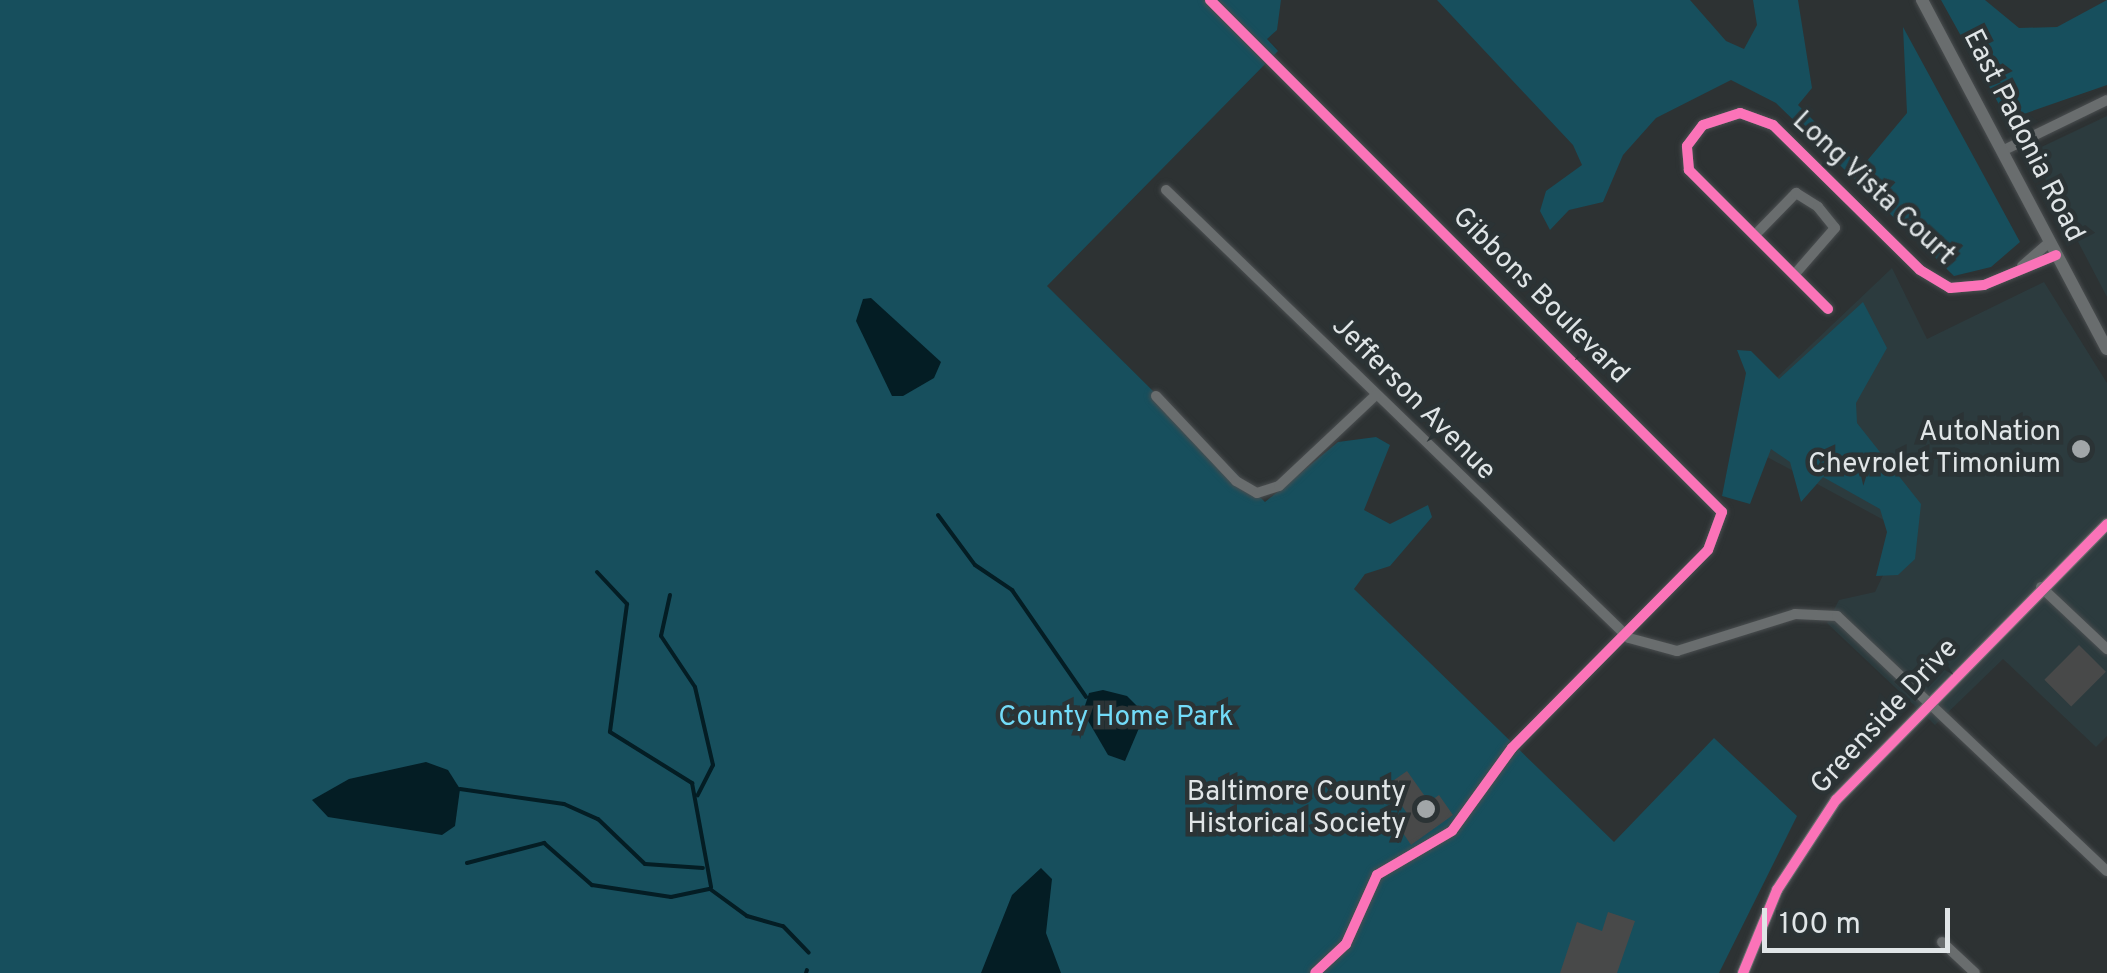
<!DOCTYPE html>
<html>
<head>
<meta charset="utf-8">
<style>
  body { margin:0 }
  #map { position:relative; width:2107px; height:973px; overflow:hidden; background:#2d3233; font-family:Overpass,sans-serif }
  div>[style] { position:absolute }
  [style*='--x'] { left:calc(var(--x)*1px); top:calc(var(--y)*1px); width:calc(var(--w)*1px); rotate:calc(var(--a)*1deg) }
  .built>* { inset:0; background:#2c3b3e }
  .green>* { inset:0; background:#174f5d }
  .water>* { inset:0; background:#041d24 }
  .stream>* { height:4px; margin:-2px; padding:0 2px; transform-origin:2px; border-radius:2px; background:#041d24 }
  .building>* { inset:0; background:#484949; transform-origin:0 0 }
  .roads { filter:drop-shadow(0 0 2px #4a4e50) drop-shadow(0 0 2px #4a4e50) }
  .minor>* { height:10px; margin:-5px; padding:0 5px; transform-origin:5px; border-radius:5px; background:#696d6e }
  .tertiary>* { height:12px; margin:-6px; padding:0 6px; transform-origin:6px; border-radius:6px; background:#696d6e }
  .cycleway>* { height:10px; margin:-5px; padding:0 5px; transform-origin:5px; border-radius:5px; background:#fb73b8 }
  .dots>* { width:28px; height:28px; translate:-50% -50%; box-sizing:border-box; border:5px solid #2b3335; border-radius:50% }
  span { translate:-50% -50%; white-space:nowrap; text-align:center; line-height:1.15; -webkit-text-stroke:9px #2b3335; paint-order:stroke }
  .street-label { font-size:28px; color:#e0e5e7 }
  .poi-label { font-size:28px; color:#e0e5e7 }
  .right { translate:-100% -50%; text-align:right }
  .park-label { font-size:28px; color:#72dbf8 }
  .scale { position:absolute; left:1762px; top:908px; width:188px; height:45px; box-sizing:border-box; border:5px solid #e0e5e7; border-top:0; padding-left:12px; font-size:30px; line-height:35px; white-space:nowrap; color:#e0e5e7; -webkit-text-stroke:8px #2b3335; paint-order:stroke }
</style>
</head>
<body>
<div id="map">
  <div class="built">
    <i style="clip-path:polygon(2107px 116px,2107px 297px,2031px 152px)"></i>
    <i style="clip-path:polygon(1892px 268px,1927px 339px,2044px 282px,2107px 383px,2107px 736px,2096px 747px,2003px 659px,1935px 725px,1827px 623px,1839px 600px,1875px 592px,1904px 531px,1745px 445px,1751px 402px)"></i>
  </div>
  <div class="green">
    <i style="clip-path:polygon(0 0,1281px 0,1277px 30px,1267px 39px,1278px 51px,1047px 286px,1265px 502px,1338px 442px,1376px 437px,1390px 445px,1364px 510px,1390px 524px,1428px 505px,1432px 517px,1390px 566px,1365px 574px,1354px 589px,1614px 842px,1714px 738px,1797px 816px,1719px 973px,0 973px)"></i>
    <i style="clip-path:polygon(1437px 0,1690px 0,1726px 41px,1744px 49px,1757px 25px,1753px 0,1798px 0,1812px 88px,1798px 105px,1861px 168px,1907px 113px,1903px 27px,2020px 242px,1991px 267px,1954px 276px,1776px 103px,1731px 80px,1656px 118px,1623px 155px,1603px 202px,1569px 210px,1550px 230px,1540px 211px,1546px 191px,1582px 165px,1573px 145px)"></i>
    <i style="clip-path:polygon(1941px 0,1985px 0,2019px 28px,2057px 27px,2107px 0,2107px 85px,2018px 116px,2001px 108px)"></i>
    <i style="clip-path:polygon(1863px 302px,1887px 348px,1856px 403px,1857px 423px,1921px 504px,1915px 559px,1898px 575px,1876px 576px,1887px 532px,1880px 509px,1823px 477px,1801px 502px,1790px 462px,1771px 449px,1750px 504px,1722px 496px,1746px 373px,1737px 350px,1751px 351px,1779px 379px)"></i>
  </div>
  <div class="water">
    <i style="clip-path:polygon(871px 298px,941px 362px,934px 378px,903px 396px,892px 396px,856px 321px,863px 299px)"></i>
    <i style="clip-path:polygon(1103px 690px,1127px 696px,1145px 714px,1125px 761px,1108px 755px,1083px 712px,1089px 693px)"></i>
    <i style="clip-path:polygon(426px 762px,448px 770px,460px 789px,455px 826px,442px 835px,328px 817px,312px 800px,349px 779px)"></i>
    <i style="clip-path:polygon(1041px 868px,1052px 879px,1046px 933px,1061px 973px,981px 973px,1012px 895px)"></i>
  </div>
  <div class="stream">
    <i style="--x:938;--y:515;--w:62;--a:53.5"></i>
    <i style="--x:975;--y:565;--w:45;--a:34"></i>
    <i style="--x:1012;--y:590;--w:130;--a:55.3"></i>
    <i style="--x:597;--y:572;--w:44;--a:46.8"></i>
    <i style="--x:627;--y:604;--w:129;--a:97.6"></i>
    <i style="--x:610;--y:732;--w:97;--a:31.9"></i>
    <i style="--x:692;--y:783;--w:106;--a:79.6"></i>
    <i style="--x:670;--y:595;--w:42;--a:102.4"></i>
    <i style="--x:661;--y:636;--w:61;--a:56.3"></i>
    <i style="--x:695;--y:687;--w:80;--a:77"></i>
    <i style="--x:713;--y:765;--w:34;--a:117"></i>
    <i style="--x:460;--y:789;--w:105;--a:8.2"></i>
    <i style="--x:564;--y:804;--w:37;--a:24"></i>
    <i style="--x:598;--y:819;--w:65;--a:43.8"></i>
    <i style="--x:645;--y:864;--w:58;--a:3.9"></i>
    <i style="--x:467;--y:863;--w:80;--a:-14.6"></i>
    <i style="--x:544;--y:843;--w:64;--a:41.2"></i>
    <i style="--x:592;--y:885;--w:80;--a:8.6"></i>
    <i style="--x:671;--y:897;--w:40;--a:-12"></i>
    <i style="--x:710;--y:889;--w:46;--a:36.1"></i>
    <i style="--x:747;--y:916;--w:37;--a:16"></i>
    <i style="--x:783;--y:926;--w:37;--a:46"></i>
    <i style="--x:806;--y:973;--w:3;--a:-72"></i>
  </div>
  <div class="building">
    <i style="left:2079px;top:645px;width:38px;height:49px;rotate:45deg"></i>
    <i style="clip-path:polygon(1407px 771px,1429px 802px,1439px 795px,1453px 815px,1411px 845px,1397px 824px,1409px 816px,1387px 785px)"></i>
    <i style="clip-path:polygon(1608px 912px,1635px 921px,1617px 973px,1560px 973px,1577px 922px,1602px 931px)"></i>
  </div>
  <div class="roads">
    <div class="minor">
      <i style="--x:1210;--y:0;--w:724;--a:45"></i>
      <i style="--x:1722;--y:512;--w:40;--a:110.2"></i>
      <i style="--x:1708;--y:550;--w:279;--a:134.7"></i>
      <i style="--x:1512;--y:748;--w:102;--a:125.9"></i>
      <i style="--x:1452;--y:831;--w:87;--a:149.6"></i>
      <i style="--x:1377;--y:875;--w:76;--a:114.2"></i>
      <i style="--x:1346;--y:944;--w:42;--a:136.9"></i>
      <i style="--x:2004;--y:150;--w:114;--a:-25.9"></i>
      <i style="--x:1166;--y:190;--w:644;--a:44.06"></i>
      <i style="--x:1629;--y:638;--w:50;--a:15.2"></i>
      <i style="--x:1677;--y:651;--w:124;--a:-17.4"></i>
      <i style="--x:1795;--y:614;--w:42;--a:2.7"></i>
      <i style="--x:1837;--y:616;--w:371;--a:43.4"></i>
      <i style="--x:1755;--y:235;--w:59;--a:-45.7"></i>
      <i style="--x:1796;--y:193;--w:26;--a:32"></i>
      <i style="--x:1818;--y:207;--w:27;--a:51"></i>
      <i style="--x:1835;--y:228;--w:62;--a:131.1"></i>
      <i style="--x:2022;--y:266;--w:37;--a:-41"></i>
      <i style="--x:1828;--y:309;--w:197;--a:-135"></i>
      <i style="--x:1689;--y:170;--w:24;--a:-95"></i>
      <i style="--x:1687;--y:146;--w:26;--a:-53"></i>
      <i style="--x:1703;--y:125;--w:39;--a:-18"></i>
      <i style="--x:1740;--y:113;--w:35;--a:20"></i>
      <i style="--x:1773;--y:125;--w:206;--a:44.6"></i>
      <i style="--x:1920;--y:270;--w:35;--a:31"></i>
      <i style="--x:1950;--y:288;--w:34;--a:-5"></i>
      <i style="--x:1984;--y:285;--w:78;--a:-22.6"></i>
      <i style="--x:1156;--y:396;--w:117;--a:46.7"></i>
      <i style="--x:1236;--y:481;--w:24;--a:30"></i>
      <i style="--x:1257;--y:493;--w:23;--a:-18"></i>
      <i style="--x:1279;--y:486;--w:133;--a:-43.2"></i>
      <i style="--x:2041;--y:587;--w:91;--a:43.2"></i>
      <i style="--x:1942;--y:942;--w:45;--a:43.2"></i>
    </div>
    <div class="tertiary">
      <i style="--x:1922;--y:0;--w:395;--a:62.1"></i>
      <i style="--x:1743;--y:973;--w:90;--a:-67.7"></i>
      <i style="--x:1777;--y:890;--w:108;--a:-56.8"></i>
      <i style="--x:1836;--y:800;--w:387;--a:-45.5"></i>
    </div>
  </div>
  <div class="cycleway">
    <i style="--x:1210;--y:0;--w:724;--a:45"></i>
    <i style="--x:1722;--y:512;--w:40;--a:110.2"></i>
    <i style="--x:1708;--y:550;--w:279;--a:134.7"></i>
    <i style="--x:1512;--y:748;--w:102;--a:125.9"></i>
    <i style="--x:1452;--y:831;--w:87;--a:149.6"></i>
    <i style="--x:1377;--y:875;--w:76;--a:114.2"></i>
    <i style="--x:1346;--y:944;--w:42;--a:136.9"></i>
    <i style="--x:1828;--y:309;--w:197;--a:-135"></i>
    <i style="--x:1689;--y:170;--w:24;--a:-95"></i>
    <i style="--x:1687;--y:146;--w:26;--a:-53"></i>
    <i style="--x:1703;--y:125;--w:39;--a:-18"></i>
    <i style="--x:1740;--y:113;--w:35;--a:20"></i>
    <i style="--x:1773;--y:125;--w:206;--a:44.6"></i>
    <i style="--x:1920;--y:270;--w:35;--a:31"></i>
    <i style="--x:1950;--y:288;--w:34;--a:-5"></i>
    <i style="--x:1984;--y:285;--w:78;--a:-22.6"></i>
    <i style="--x:1743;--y:973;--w:90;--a:-67.7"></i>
    <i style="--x:1777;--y:890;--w:108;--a:-56.8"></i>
    <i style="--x:1836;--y:800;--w:387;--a:-45.5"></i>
  </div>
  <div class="dots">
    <i style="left:2081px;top:449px;background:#a1a6a8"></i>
    <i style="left:1426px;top:809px;background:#a1a6a8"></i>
  </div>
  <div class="street-label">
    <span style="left:2023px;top:136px;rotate:63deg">East Padonia Road</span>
    <span style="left:1873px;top:189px;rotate:43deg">Long Vista Court</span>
    <span style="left:1540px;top:296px;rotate:45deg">Gibbons Boulevard</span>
    <span style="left:1413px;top:399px;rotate:45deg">Jefferson Avenue</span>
    <span style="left:1885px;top:717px;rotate:-47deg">Greenside Drive</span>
  </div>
  <div class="poi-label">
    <span class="right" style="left:2061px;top:449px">AutoNation<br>Chevrolet Timonium</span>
    <span class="right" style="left:1406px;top:809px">Baltimore County<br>Historical Society</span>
  </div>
  <div class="park-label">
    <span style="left:1116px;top:718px">County Home Park</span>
  </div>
  <div class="scale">100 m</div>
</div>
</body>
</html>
